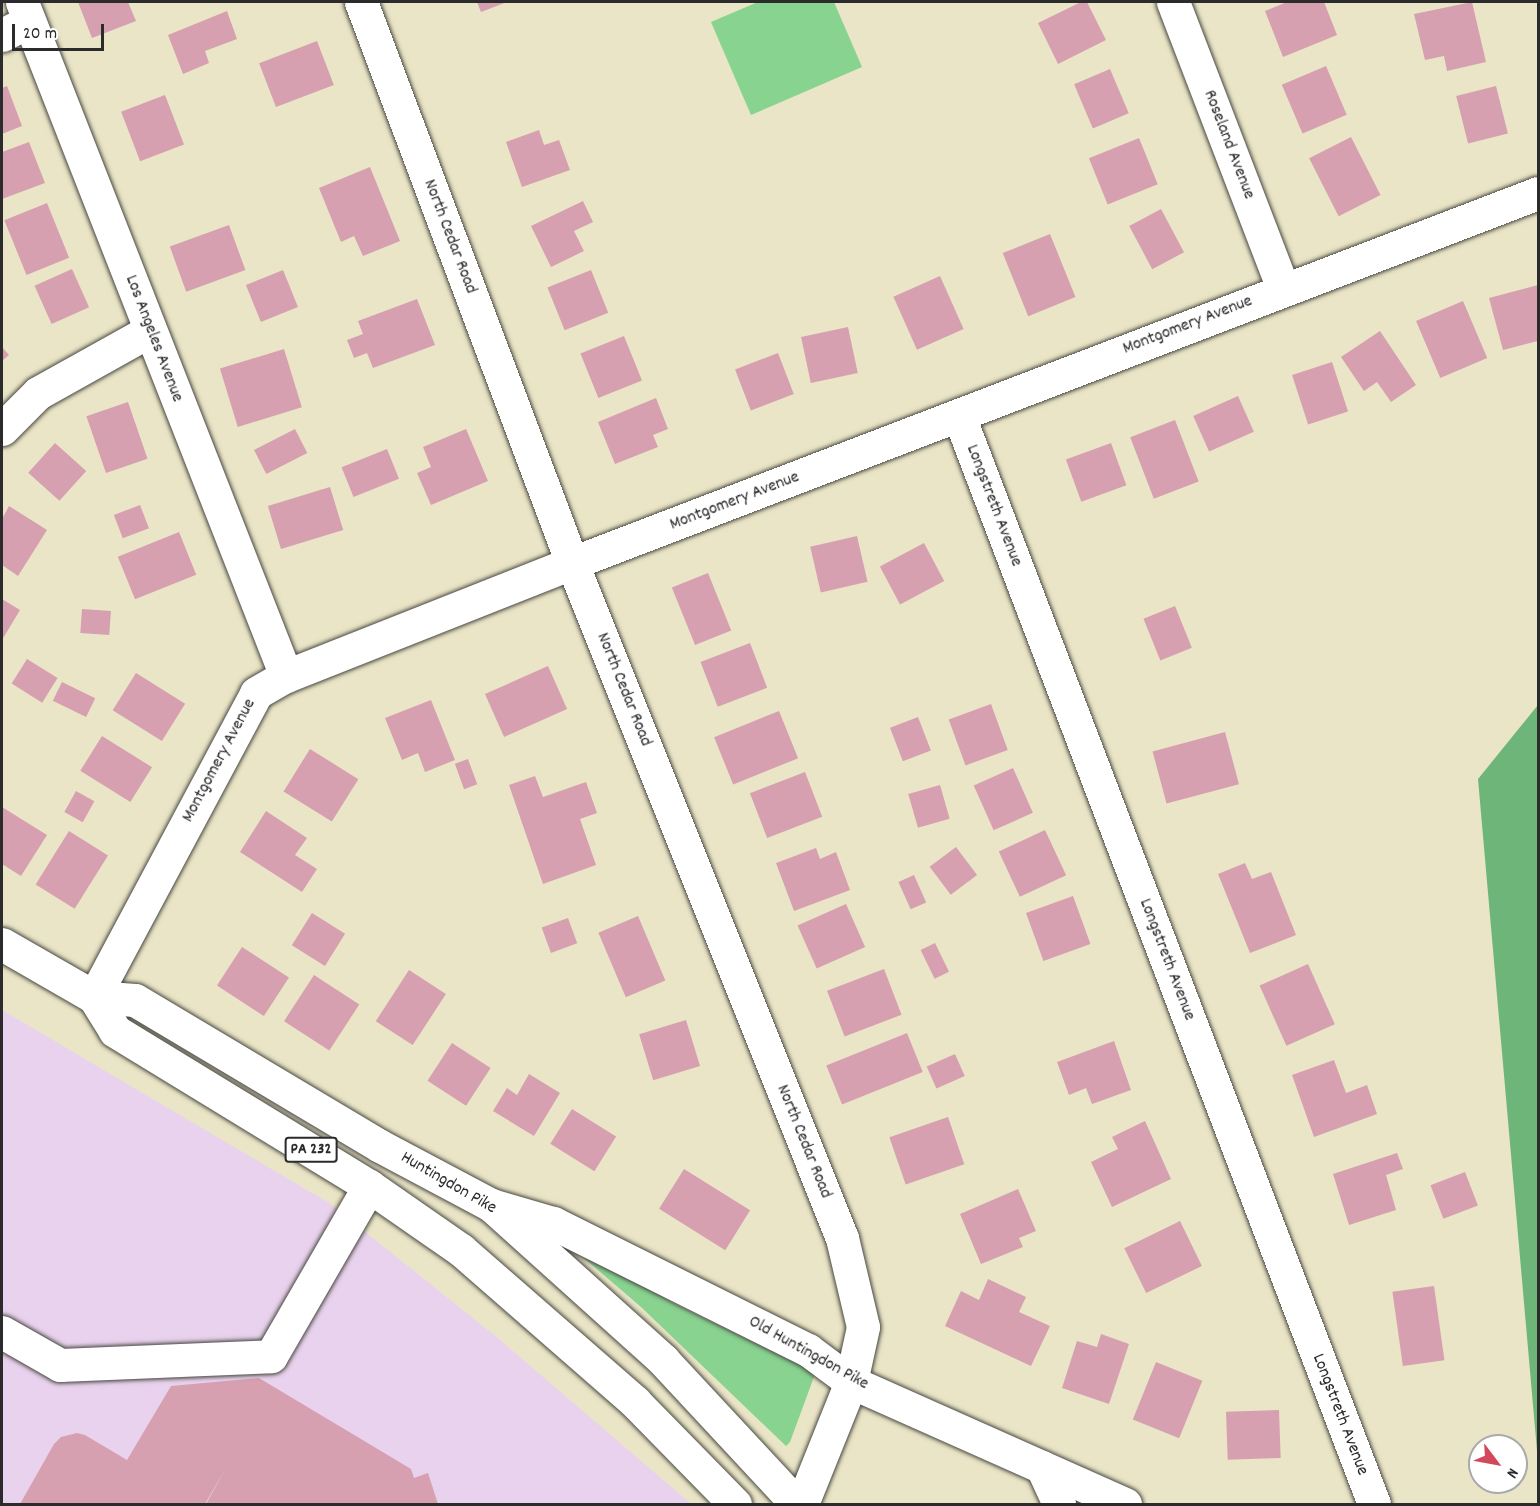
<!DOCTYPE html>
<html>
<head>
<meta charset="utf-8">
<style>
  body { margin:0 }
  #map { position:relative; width:1540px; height:1506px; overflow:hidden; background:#eae5c6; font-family:Dekko,sans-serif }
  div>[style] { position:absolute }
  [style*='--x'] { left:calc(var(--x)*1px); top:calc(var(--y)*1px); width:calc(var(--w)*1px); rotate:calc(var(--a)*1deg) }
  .built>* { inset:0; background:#e9d2ed }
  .green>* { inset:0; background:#88d390 }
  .forest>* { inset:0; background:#6eb57a }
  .building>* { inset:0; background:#d6a0b0; transform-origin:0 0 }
  .roads { filter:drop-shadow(0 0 2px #484742) drop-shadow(0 0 2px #484742) }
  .minor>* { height:33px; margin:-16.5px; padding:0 16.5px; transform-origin:16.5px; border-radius:16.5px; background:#fff }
  .major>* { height:33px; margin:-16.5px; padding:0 16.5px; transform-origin:16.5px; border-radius:16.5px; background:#fff }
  span { translate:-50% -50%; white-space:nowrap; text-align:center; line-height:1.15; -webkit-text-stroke:4.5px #fff; paint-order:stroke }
  .shield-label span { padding:2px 4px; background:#fff; border:2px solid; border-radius:4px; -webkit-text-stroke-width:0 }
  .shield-label { font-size:16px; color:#2b2b2b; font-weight:700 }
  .street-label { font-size:18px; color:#2b2b2b }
  .frame { position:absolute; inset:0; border:3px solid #2b2b2b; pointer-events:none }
  .north { position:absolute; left:1468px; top:1434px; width:60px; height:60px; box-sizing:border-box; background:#fff; border:2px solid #aaa; border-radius:50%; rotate:122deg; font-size:16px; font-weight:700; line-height:24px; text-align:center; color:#2b2b2b }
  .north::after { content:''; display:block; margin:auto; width:21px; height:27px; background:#d1495b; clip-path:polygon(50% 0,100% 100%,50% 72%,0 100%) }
  .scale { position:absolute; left:12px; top:24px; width:92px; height:27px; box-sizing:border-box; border:3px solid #2b2b2b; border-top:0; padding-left:8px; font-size:18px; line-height:21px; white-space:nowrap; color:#2b2b2b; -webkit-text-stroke:4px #fff; paint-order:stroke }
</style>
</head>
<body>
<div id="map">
  <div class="built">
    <i style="clip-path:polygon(2px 1010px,329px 1203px,499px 1339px,691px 1504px,2px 1504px)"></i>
  </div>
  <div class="green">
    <i style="clip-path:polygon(758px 2px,834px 2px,862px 67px,751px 115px,711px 22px)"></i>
    <i style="clip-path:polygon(583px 1249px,673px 1303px,813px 1371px,815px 1374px,790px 1442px,786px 1446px,641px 1307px,578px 1253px)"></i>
  </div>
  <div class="forest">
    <i style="clip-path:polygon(1538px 705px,1538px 1462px,1478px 779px)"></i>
  </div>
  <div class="building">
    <i style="clip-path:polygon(78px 2px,128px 2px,136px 21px,92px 38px)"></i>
    <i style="clip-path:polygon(477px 2px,507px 2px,481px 12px)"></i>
    <i style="clip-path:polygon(1081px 2px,1087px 2px,1106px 40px,1058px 64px,1038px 23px)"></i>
    <i style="clip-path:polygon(1287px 2px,1324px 2px,1337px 35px,1283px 57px,1265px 11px)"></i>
    <i style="clip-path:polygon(1472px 2px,1486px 62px,1447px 71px,1444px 56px,1425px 60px,1414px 14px)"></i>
    <i style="clip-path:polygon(227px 11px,237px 39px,205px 51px,209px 63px,183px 74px,168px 35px)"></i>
    <i style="left:317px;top:41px;width:47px;height:62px;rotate:69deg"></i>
    <i style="left:1326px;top:66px;width:53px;height:48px;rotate:67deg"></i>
    <i style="left:1110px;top:69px;width:48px;height:39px;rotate:67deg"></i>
    <i style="clip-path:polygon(7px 86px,22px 126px,2px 134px,2px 88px)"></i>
    <i style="left:1496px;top:86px;width:49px;height:41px;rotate:76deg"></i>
    <i style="left:165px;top:95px;width:53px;height:47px;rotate:69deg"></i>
    <i style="clip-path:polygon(539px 130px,544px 145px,559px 140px,570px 170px,522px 187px,506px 142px)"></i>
    <i style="left:1351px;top:137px;width:65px;height:47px;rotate:63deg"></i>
    <i style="left:1139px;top:138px;width:50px;height:54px;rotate:68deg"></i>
    <i style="clip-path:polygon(29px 142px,45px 183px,2px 199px,2px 152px)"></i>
    <i style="clip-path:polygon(370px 167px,400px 241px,363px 256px,354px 236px,341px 242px,319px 188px)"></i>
    <i style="clip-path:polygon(583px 201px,593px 222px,574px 231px,584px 251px,551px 267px,531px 226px)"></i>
    <i style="left:47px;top:203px;width:59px;height:46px;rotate:68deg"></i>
    <i style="left:1161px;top:209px;width:49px;height:36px;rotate:62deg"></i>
    <i style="left:229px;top:225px;width:48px;height:63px;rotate:70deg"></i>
    <i style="left:1050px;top:234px;width:68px;height:51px;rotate:68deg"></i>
    <i style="left:72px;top:269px;width:42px;height:41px;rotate:66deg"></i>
    <i style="left:283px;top:270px;width:40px;height:40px;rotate:68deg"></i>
    <i style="left:591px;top:270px;width:46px;height:47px;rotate:68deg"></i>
    <i style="left:940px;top:276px;width:58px;height:51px;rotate:66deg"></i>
    <i style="clip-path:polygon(1538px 285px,1538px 341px,1503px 350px,1489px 298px)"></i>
    <i style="clip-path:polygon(417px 299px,435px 345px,373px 368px,367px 353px,354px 358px,347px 340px,363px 334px,358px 321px)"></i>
    <i style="left:1463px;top:301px;width:62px;height:51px;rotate:67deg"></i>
    <i style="left:848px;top:327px;width:47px;height:48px;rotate:78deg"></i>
    <i style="clip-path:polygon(1380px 331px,1416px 385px,1391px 402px,1377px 382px,1364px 391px,1341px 357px)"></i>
    <i style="left:624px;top:336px;width:48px;height:47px;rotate:68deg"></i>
    <i style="clip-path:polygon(2px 347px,9px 355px,2px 361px)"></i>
    <i style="left:284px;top:349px;width:61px;height:67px;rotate:73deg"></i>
    <i style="left:778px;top:353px;width:44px;height:46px;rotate:69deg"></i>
    <i style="left:1332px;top:362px;width:52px;height:42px;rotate:72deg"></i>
    <i style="left:1238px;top:396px;width:39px;height:49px;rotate:66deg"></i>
    <i style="clip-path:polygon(656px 398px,668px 429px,653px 435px,658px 447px,615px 464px,598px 422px)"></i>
    <i style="left:128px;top:402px;width:60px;height:44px;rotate:71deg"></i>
    <i style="left:1175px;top:420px;width:66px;height:48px;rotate:69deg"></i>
    <i style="left:295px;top:429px;width:27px;height:46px;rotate:63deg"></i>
    <i style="clip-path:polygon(466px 429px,488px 481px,431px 505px,417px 473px,431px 467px,423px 447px)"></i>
    <i style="left:55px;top:443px;width:42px;height:40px;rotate:42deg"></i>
    <i style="left:1111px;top:443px;width:45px;height:48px;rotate:70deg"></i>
    <i style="left:387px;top:449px;width:32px;height:49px;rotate:68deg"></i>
    <i style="left:330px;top:487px;width:45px;height:65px;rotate:73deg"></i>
    <i style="left:140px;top:505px;width:25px;height:28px;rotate:69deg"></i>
    <i style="clip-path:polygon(9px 506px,47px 530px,18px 576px,2px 565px,2px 519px)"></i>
    <i style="left:179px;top:532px;width:46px;height:66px;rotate:68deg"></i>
    <i style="left:857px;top:536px;width:47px;height:48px;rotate:77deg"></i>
    <i style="left:924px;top:543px;width:43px;height:50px;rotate:62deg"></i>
    <i style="left:708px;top:573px;width:62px;height:39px;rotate:68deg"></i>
    <i style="clip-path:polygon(2px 599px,20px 610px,2px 640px)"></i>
    <i style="left:1175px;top:606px;width:45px;height:34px;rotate:68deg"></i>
    <i style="left:82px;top:609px;width:29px;height:24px;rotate:4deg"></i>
    <i style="left:750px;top:643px;width:48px;height:53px;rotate:69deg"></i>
    <i style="left:27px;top:659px;width:36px;height:29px;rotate:32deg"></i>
    <i style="left:548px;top:666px;width:47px;height:69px;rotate:66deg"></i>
    <i style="left:136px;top:673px;width:58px;height:44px;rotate:32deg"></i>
    <i style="left:62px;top:682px;width:37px;height:21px;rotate:26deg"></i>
    <i style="clip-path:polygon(431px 700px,455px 760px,425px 772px,418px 753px,402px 760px,385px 718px)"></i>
    <i style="left:991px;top:704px;width:49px;height:45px;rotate:70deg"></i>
    <i style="left:779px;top:711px;width:51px;height:70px;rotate:68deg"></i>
    <i style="left:918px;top:717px;width:36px;height:30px;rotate:69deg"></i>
    <i style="left:1225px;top:732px;width:54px;height:75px;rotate:75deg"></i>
    <i style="left:102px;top:736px;width:59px;height:41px;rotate:32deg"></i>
    <i style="left:310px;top:749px;width:57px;height:50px;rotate:32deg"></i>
    <i style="left:468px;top:759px;width:27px;height:14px;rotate:70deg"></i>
    <i style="left:1013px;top:768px;width:49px;height:43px;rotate:66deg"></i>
    <i style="left:805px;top:772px;width:48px;height:59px;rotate:69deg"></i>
    <i style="clip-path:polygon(535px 776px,543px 797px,586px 782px,597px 813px,580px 819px,596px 865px,543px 884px,509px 785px)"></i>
    <i style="left:940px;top:785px;width:35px;height:33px;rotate:74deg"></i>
    <i style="left:76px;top:791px;width:21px;height:24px;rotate:29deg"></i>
    <i style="clip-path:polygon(2px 807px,47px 835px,21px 876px,2px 864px)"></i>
    <i style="clip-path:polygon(266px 811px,307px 838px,295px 855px,317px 869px,302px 892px,240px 852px)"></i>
    <i style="left:1045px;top:830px;width:50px;height:51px;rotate:65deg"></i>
    <i style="left:69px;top:831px;width:46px;height:63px;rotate:32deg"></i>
    <i style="left:956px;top:847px;width:35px;height:33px;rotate:53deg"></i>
    <i style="clip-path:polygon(816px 848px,820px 859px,836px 852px,850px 890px,794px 911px,776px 863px)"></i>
    <i style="clip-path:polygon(1245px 863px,1252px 879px,1271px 872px,1296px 935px,1250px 953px,1218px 874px)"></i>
    <i style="left:914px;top:875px;width:30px;height:17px;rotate:66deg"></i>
    <i style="left:1073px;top:896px;width:51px;height:50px;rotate:70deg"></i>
    <i style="left:846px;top:904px;width:47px;height:53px;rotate:66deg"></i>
    <i style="left:312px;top:913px;width:39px;height:38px;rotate:32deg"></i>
    <i style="left:638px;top:916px;width:70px;height:43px;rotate:67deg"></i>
    <i style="left:568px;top:918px;width:27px;height:28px;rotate:70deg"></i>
    <i style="left:935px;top:943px;width:32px;height:16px;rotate:64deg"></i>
    <i style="left:242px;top:947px;width:56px;height:46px;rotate:33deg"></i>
    <i style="left:1308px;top:964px;width:66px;height:53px;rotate:66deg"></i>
    <i style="left:884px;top:969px;width:49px;height:61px;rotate:69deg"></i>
    <i style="left:409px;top:970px;width:44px;height:61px;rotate:33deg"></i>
    <i style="left:314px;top:975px;width:54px;height:55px;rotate:33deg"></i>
    <i style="left:686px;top:1020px;width:48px;height:49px;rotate:73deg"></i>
    <i style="left:907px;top:1033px;width:42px;height:87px;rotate:68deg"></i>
    <i style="clip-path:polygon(1114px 1041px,1131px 1090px,1092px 1104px,1086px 1088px,1069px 1095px,1057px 1062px)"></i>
    <i style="left:452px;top:1043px;width:46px;height:45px;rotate:33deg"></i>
    <i style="left:955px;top:1054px;width:24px;height:31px;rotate:66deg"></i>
    <i style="clip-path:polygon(1334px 1060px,1346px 1093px,1367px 1085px,1377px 1114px,1314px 1137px,1292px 1075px)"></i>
    <i style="clip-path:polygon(529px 1074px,560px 1093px,534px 1136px,493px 1111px,507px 1088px,517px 1095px)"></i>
    <i style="left:572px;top:1109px;width:52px;height:41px;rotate:32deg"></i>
    <i style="left:948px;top:1117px;width:50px;height:62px;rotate:71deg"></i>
    <i style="clip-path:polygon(1145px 1121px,1171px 1179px,1112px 1207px,1091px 1162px,1118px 1149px,1112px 1137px)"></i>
    <i style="clip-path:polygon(1397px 1153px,1403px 1169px,1386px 1175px,1396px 1210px,1349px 1225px,1333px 1174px)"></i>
    <i style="left:684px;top:1169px;width:78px;height:47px;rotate:32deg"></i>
    <i style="left:1465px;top:1172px;width:36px;height:37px;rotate:69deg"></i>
    <i style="clip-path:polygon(1018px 1189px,1036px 1231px,1019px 1238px,1023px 1247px,981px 1264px,960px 1214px)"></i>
    <i style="left:1180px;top:1221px;width:50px;height:62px;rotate:64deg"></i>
    <i style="clip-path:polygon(988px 1279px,1026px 1297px,1019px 1312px,1050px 1326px,1031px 1366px,945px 1326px,961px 1291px,979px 1300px)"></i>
    <i style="left:1434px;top:1286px;width:75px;height:42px;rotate:82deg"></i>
    <i style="clip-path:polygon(1101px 1334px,1129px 1344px,1109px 1404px,1062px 1388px,1077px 1341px,1097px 1347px)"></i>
    <i style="left:1156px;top:1362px;width:50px;height:62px;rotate:22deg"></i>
    <i style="clip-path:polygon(259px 1378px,411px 1469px,414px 1478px,428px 1473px,438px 1504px,206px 1504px,226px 1468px,205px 1504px,20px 1504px,54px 1444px,61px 1437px,77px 1433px,85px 1435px,127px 1460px,171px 1386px)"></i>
    <i style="left:1279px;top:1410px;width:48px;height:53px;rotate:88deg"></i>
  </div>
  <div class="roads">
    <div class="minor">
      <i style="--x:22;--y:2;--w:724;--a:68.61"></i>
      <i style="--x:361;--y:2;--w:599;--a:69.39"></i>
      <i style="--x:572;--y:563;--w:727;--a:68.2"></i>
      <i style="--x:842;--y:1238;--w:91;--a:76.7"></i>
      <i style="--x:863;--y:1327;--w:56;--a:102.3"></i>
      <i style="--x:851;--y:1382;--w:131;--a:111.9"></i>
      <i style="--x:1173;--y:2;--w:307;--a:69"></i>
      <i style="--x:2;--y:35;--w:30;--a:-27"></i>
      <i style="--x:959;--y:416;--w:1164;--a:69.12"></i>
      <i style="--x:2;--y:429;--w:51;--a:-45"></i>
      <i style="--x:38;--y:393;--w:127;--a:-29.2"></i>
      <i style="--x:94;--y:997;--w:344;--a:-61.9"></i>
      <i style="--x:256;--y:693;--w:34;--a:-30"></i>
      <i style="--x:286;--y:676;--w:308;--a:-21.6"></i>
      <i style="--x:572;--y:563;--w:1034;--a:-20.96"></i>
      <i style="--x:491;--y:1205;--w:65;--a:16.2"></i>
      <i style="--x:553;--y:1223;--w:285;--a:26.5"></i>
      <i style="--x:808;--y:1350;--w:54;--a:36.7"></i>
      <i style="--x:851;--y:1382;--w:300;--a:24"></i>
      <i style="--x:2;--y:1332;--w:67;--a:29.6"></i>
      <i style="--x:60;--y:1365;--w:211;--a:-2.4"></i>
      <i style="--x:271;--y:1356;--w:196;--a:-60"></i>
      <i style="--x:1042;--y:1467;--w:41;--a:65.3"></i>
    </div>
    <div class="major">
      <i style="--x:2;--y:944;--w:106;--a:29.9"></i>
      <i style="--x:94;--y:997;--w:41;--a:4.2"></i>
      <i style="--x:135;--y:1000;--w:285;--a:30.8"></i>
      <i style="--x:380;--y:1146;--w:126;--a:28"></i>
      <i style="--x:491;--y:1205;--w:232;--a:42"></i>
      <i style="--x:663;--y:1360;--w:197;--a:47.1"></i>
      <i style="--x:94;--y:997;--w:40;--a:58"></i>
      <i style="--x:115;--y:1031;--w:298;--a:31.4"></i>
      <i style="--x:369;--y:1186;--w:112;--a:34.8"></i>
      <i style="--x:461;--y:1250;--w:231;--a:41.1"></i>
      <i style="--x:635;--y:1402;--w:143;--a:45.6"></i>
    </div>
  </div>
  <div class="shield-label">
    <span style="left:311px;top:1150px">PA 232</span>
  </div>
  <div class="street-label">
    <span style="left:1228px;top:145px;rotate:69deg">Roseland Avenue</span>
    <span style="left:449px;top:237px;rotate:69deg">North Cedar Road</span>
    <span style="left:1188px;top:326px;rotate:-21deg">Montgomery Avenue</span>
    <span style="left:153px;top:339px;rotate:69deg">Los Angeles Avenue</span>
    <span style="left:735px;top:502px;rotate:-21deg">Montgomery Avenue</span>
    <span style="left:993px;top:506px;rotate:69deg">Longstreth Avenue</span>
    <span style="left:623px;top:690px;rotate:68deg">North Cedar Road</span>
    <span style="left:220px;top:761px;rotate:-62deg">Montgomery Avenue</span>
    <span style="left:1166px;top:960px;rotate:69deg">Longstreth Avenue</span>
    <span style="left:803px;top:1142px;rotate:68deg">North Cedar Road</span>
    <span style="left:448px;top:1184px;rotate:30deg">Huntingdon Pike</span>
    <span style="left:808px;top:1354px;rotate:29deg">Old Huntingdon Pike</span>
    <span style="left:1339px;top:1415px;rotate:69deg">Longstreth Avenue</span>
  </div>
  <div class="frame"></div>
  <div class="north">N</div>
  <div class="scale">20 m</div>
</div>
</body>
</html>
